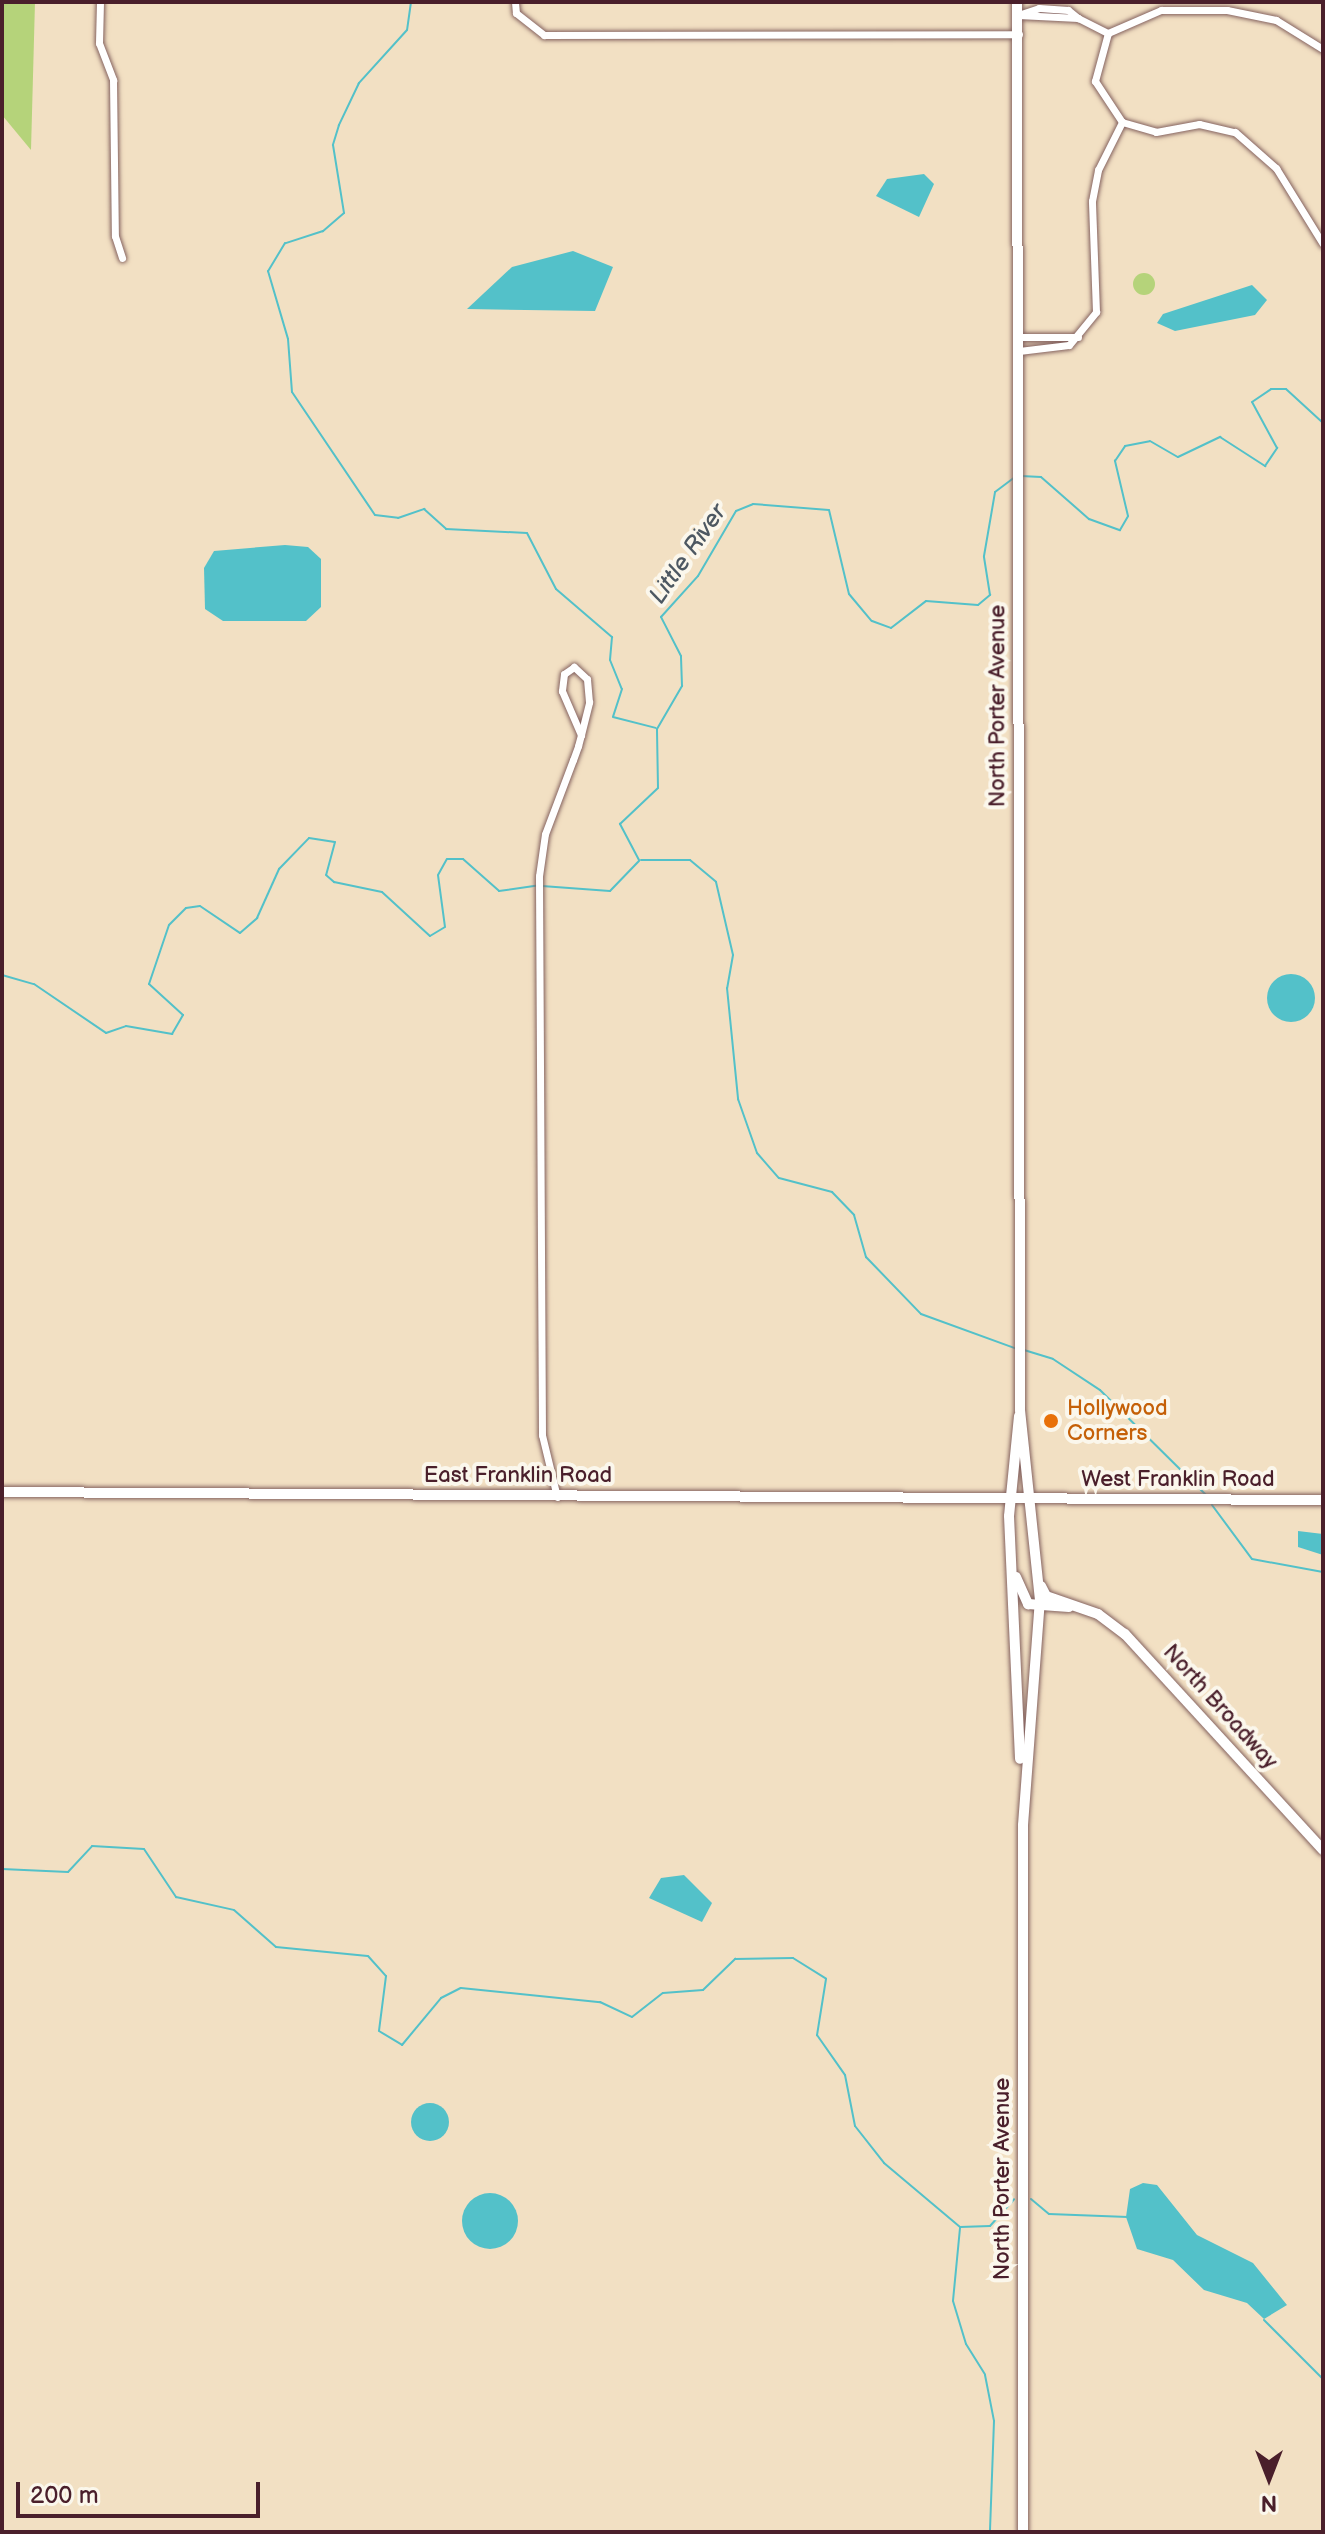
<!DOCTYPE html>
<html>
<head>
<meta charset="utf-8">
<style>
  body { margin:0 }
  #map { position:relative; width:1325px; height:2534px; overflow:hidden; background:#f2e0c3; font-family:"Balsamiq Sans",sans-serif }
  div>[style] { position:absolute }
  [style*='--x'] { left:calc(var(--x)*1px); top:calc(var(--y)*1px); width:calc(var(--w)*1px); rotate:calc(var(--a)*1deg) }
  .green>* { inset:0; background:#b5d37a }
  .round { border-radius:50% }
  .water>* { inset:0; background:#53c1c9 }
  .stream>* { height:2px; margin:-1px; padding:0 1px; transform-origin:1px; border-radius:1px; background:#53c1c9 }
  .roads { filter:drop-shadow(0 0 2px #856360) drop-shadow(0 0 2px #856360) }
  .street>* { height:7px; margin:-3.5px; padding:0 3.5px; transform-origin:3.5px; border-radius:3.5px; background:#fff }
  .secondary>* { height:10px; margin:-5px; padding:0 5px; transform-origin:5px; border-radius:5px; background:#fff }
  .dots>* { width:22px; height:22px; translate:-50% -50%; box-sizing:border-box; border:4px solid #fbf7ec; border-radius:50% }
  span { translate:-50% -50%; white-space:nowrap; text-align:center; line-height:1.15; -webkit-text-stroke:8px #fbf7ec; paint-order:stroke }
  .street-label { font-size:22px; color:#4a1f2b }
  .food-label { font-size:22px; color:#c56008 }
  .left { translate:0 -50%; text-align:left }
  .water-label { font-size:24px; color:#4d5862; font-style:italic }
  .frame { position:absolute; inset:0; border:4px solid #4a1f2b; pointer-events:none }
  .north { position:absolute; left:1229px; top:2438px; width:80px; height:80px; -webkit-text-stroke:6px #fbf7ec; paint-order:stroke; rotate:180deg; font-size:22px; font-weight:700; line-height:32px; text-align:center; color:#4a1f2b }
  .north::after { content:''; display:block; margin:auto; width:28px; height:36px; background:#4a1f2b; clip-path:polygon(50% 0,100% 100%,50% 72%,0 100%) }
  .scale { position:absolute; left:16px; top:2482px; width:244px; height:36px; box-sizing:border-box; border:4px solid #4a1f2b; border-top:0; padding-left:10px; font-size:24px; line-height:28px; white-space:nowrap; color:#4a1f2b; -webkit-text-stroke:6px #fbf7ec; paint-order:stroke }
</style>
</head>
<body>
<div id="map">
  <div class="green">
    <i style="clip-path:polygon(2px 2px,35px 2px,31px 150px,2px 115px)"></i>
    <i class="round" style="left:1133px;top:273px;width:22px;height:22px"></i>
  </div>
  <div class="water">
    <i style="clip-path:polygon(924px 174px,934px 184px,919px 217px,876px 196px,887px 179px)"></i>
    <i style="clip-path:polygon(573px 251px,613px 267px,595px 311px,467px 309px,512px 267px)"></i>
    <i style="clip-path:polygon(1252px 285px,1267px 300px,1255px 315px,1175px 331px,1157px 323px,1163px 314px)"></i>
    <i style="clip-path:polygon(285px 545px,308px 547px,321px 559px,321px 607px,306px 621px,223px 621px,205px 609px,204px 568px,214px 551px)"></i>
    <i class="round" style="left:1267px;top:974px;width:48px;height:48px"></i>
    <i style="clip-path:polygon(1298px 1531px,1323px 1534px,1323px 1555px,1298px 1547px)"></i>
    <i style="clip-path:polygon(684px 1875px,712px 1903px,702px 1922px,649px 1898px,661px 1878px)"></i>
    <i class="round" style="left:411px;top:2103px;width:38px;height:38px"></i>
    <i style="clip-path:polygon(1143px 2183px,1157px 2185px,1197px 2235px,1253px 2263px,1287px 2305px,1264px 2319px,1247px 2303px,1204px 2290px,1173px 2260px,1137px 2249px,1126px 2217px,1130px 2189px)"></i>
    <i class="round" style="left:462px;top:2193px;width:56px;height:56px"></i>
  </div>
  <div class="stream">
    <i style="--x:411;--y:2;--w:28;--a:98"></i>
    <i style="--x:407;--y:30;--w:72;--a:132.2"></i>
    <i style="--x:359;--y:83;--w:47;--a:115.5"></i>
    <i style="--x:339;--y:125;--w:21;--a:107"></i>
    <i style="--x:333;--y:145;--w:69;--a:80.8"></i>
    <i style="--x:344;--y:213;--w:28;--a:139"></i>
    <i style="--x:323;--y:231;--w:40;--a:162"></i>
    <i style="--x:285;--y:243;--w:33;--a:121"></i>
    <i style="--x:268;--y:271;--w:71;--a:73.6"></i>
    <i style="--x:288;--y:339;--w:53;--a:85.7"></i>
    <i style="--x:292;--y:392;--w:148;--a:56"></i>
    <i style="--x:375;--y:515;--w:23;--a:7"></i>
    <i style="--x:398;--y:518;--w:28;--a:-19"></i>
    <i style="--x:424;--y:509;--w:30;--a:42"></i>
    <i style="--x:446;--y:529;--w:81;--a:2.8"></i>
    <i style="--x:527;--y:533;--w:63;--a:62.6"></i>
    <i style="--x:556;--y:589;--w:74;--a:40.6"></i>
    <i style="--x:612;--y:637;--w:23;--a:95"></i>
    <i style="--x:610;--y:660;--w:31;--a:68"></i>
    <i style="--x:622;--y:689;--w:29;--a:108"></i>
    <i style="--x:613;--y:717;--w:44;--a:14.3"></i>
    <i style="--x:1021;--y:476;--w:20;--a:3"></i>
    <i style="--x:1041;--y:477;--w:64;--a:41.2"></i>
    <i style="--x:1089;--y:519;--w:33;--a:20"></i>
    <i style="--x:1120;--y:530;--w:16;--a:-60"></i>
    <i style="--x:1128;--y:516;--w:57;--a:-103.3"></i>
    <i style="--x:1115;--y:461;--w:18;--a:-56"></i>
    <i style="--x:1125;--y:446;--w:25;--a:-11"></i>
    <i style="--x:1150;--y:441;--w:32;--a:30"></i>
    <i style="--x:1178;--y:457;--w:47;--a:-25.5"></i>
    <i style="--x:1220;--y:437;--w:54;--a:32.8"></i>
    <i style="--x:1265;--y:466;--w:22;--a:-56"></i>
    <i style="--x:1277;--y:448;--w:52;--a:-118.5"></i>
    <i style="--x:1252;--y:402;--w:23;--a:-34"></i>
    <i style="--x:1271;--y:389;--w:15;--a:0"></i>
    <i style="--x:1286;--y:389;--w:50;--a:42.6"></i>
    <i style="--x:639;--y:860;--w:41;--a:-117.8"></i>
    <i style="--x:620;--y:824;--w:52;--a:-43.5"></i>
    <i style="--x:658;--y:788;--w:59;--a:-91"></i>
    <i style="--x:657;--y:729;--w:50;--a:-59.8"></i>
    <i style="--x:682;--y:686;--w:30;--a:-92"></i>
    <i style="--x:681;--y:656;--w:44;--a:-117.1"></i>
    <i style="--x:661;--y:617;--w:55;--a:-47.9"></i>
    <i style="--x:698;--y:576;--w:75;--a:-59.7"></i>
    <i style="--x:736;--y:511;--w:18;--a:-22"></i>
    <i style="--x:753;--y:504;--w:76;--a:4.5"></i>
    <i style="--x:829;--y:510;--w:86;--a:76.6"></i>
    <i style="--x:849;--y:594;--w:35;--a:50"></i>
    <i style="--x:872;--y:621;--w:20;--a:20"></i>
    <i style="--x:891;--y:628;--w:44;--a:-37.6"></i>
    <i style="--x:926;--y:601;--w:52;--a:4.4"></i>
    <i style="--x:978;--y:605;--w:16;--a:-40"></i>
    <i style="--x:990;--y:595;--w:39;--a:-99"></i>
    <i style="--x:984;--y:556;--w:65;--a:-80.2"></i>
    <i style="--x:995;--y:492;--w:25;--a:-37"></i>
    <i style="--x:641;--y:860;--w:49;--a:0"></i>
    <i style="--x:690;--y:860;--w:34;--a:40"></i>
    <i style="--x:716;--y:882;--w:75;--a:76.9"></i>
    <i style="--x:733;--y:955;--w:34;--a:100"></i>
    <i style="--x:727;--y:988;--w:112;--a:84.3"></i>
    <i style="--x:738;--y:1099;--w:57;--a:70.6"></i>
    <i style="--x:757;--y:1153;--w:33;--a:49"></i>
    <i style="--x:779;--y:1178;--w:55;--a:14.8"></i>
    <i style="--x:832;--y:1192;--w:32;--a:46"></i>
    <i style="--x:854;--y:1215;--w:44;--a:74.1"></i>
    <i style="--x:866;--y:1257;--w:79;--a:46"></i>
    <i style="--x:921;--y:1314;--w:102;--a:20"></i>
    <i style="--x:542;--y:886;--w:68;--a:4.2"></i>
    <i style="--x:610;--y:891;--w:42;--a:-46"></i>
    <i style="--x:2;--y:975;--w:33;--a:16"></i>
    <i style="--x:34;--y:984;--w:87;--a:34.2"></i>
    <i style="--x:106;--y:1033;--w:21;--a:-19"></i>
    <i style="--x:126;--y:1026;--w:47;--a:9.9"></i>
    <i style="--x:172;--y:1034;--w:22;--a:-60"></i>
    <i style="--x:183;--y:1015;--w:46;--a:-137.6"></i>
    <i style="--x:149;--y:984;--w:62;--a:-71.3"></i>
    <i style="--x:169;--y:925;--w:24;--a:-45"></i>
    <i style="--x:186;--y:908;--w:14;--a:-8"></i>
    <i style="--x:200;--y:906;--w:48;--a:34"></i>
    <i style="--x:240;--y:933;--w:23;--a:-41"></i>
    <i style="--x:257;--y:918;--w:54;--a:-65.8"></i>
    <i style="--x:279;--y:869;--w:43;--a:-45.9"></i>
    <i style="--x:309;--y:838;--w:26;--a:9"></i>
    <i style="--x:335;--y:842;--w:34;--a:105"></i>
    <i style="--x:326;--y:875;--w:11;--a:41"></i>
    <i style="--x:334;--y:882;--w:49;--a:11.8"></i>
    <i style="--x:382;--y:892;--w:65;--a:42.5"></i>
    <i style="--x:430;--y:936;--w:17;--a:-31"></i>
    <i style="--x:445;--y:927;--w:52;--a:-97.7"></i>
    <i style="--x:438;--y:875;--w:18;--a:-61"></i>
    <i style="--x:447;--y:859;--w:16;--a:0"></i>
    <i style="--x:463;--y:859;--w:48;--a:41.6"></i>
    <i style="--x:499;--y:891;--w:37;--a:-8"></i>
    <i style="--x:1024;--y:1350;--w:30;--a:17"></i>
    <i style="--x:1053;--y:1359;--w:56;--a:33.4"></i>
    <i style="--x:1100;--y:1390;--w:151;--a:44.7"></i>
    <i style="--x:1212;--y:1505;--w:67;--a:53.5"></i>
    <i style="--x:1252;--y:1559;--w:72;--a:10.4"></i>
    <i style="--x:2;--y:1869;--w:66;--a:2.6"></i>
    <i style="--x:68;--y:1872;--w:35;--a:-47"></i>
    <i style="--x:92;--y:1846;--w:52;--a:3.3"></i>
    <i style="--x:144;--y:1849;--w:58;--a:56.3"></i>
    <i style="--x:176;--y:1897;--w:59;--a:12.6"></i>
    <i style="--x:234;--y:1910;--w:56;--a:41.4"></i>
    <i style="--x:276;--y:1947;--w:92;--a:5.6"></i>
    <i style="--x:368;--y:1956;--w:27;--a:48"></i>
    <i style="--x:386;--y:1976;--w:55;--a:97.3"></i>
    <i style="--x:379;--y:2031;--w:27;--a:31"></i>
    <i style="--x:402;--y:2045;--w:61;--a:-50.3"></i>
    <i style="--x:441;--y:1998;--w:22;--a:-27"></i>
    <i style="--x:461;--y:1988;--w:140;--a:5.8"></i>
    <i style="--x:600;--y:2002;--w:35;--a:25"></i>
    <i style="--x:632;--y:2017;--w:39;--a:-38"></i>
    <i style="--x:663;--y:1993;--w:40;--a:-4.3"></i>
    <i style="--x:703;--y:1990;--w:45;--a:-44.1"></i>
    <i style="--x:735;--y:1959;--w:58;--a:-1"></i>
    <i style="--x:793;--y:1958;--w:39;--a:32"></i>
    <i style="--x:826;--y:1979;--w:57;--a:99.1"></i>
    <i style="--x:817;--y:2035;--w:49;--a:55"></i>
    <i style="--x:845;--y:2075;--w:52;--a:78.9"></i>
    <i style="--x:855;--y:2126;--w:47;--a:51.9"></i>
    <i style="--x:884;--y:2163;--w:99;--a:40.1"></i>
    <i style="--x:960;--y:2227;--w:30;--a:-2"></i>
    <i style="--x:990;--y:2226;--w:36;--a:-48"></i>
    <i style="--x:1031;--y:2199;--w:23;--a:40"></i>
    <i style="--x:1049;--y:2214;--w:79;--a:2.2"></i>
    <i style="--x:960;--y:2228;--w:73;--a:95.5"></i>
    <i style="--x:953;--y:2301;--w:45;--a:73.2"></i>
    <i style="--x:966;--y:2344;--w:36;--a:58"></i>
    <i style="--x:985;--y:2375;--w:47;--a:78.9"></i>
    <i style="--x:994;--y:2421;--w:111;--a:92.1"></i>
    <i style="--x:1264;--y:2320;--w:83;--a:45"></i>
  </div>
  <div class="roads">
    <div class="street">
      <i style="--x:100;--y:2;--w:41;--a:91.4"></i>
      <i style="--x:99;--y:43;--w:40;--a:69"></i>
      <i style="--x:113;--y:80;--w:156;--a:89.3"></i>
      <i style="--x:115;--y:236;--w:23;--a:72"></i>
      <i style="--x:515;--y:2;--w:11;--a:85"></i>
      <i style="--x:516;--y:13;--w:36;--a:38"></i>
      <i style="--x:544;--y:35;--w:475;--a:-0.1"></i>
      <i style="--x:1039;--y:8;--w:29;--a:4"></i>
      <i style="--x:1068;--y:10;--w:13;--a:39"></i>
      <i style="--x:1078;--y:18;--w:60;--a:-177.1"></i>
      <i style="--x:1018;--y:15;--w:22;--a:-18"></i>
      <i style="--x:1078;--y:18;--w:34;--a:27"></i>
      <i style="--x:1108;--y:33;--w:50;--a:105.2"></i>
      <i style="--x:1095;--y:81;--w:49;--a:56.6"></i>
      <i style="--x:1122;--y:122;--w:35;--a:16"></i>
      <i style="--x:1156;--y:132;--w:44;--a:-10.5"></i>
      <i style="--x:1199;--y:124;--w:37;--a:13"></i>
      <i style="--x:1235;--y:132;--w:55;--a:41.3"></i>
      <i style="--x:1276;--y:168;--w:89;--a:58.3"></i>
      <i style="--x:1108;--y:33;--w:58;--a:-23.5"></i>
      <i style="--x:1161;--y:10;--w:66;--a:0"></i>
      <i style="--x:1227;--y:10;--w:50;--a:11.5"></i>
      <i style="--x:1276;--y:20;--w:55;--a:31.7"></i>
      <i style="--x:1019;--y:337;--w:59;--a:0"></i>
      <i style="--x:1019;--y:351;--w:50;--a:-6.8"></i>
      <i style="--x:1069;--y:345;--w:43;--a:-50.7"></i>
      <i style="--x:1096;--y:312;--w:111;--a:-92.1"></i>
      <i style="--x:1092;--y:201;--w:32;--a:-79"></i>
      <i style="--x:1098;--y:170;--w:54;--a:-63.4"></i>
      <i style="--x:557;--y:1497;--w:64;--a:-103.6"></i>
      <i style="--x:542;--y:1435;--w:559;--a:-90.31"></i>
      <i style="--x:539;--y:876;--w:42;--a:-81.9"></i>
      <i style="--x:545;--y:834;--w:79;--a:-69.3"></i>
      <i style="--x:573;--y:760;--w:15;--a:-70"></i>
      <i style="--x:578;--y:746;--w:11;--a:-75"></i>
      <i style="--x:581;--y:735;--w:34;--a:-76"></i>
      <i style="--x:589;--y:702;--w:23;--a:-95"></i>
      <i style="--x:587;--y:679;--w:18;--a:-137"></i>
      <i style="--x:574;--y:667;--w:12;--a:145"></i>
      <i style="--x:564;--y:674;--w:17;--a:97"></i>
      <i style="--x:562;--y:691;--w:48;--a:66.6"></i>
    </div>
    <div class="secondary">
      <i style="--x:1017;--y:2;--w:1408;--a:89.88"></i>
      <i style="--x:1020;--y:1410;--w:190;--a:84"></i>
      <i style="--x:1040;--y:1599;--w:227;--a:94.3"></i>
      <i style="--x:1023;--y:1825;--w:707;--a:90"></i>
      <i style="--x:1019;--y:1416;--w:100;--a:95.7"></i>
      <i style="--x:1009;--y:1516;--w:243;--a:87.4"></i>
      <i style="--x:2;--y:1492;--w:1321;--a:0.35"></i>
      <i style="--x:1016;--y:1577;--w:30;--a:66"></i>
      <i style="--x:1028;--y:1604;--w:41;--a:4.2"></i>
      <i style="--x:1041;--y:1586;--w:11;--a:63"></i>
      <i style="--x:1046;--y:1596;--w:55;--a:19.1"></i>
      <i style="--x:1098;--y:1614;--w:34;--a:37"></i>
      <i style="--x:1125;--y:1634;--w:293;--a:47.5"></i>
    </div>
  </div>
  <div class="dots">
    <i style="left:1051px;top:1421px;background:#e8710a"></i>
  </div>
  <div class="street-label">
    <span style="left:998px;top:706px;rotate:-90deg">North Porter Avenue</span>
    <span style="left:518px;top:1476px">East Franklin Road</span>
    <span style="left:1178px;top:1480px">West Franklin Road</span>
    <span style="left:1220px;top:1707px;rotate:48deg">North Broadway</span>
    <span style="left:1003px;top:2179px;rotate:-90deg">North Porter Avenue</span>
  </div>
  <div class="food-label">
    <span class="left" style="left:1067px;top:1421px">Hollywood<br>Corners</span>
  </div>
  <div class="water-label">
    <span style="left:688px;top:554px;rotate:-55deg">Little River</span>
  </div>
  <div class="frame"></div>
  <div class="north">N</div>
  <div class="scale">200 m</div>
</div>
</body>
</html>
